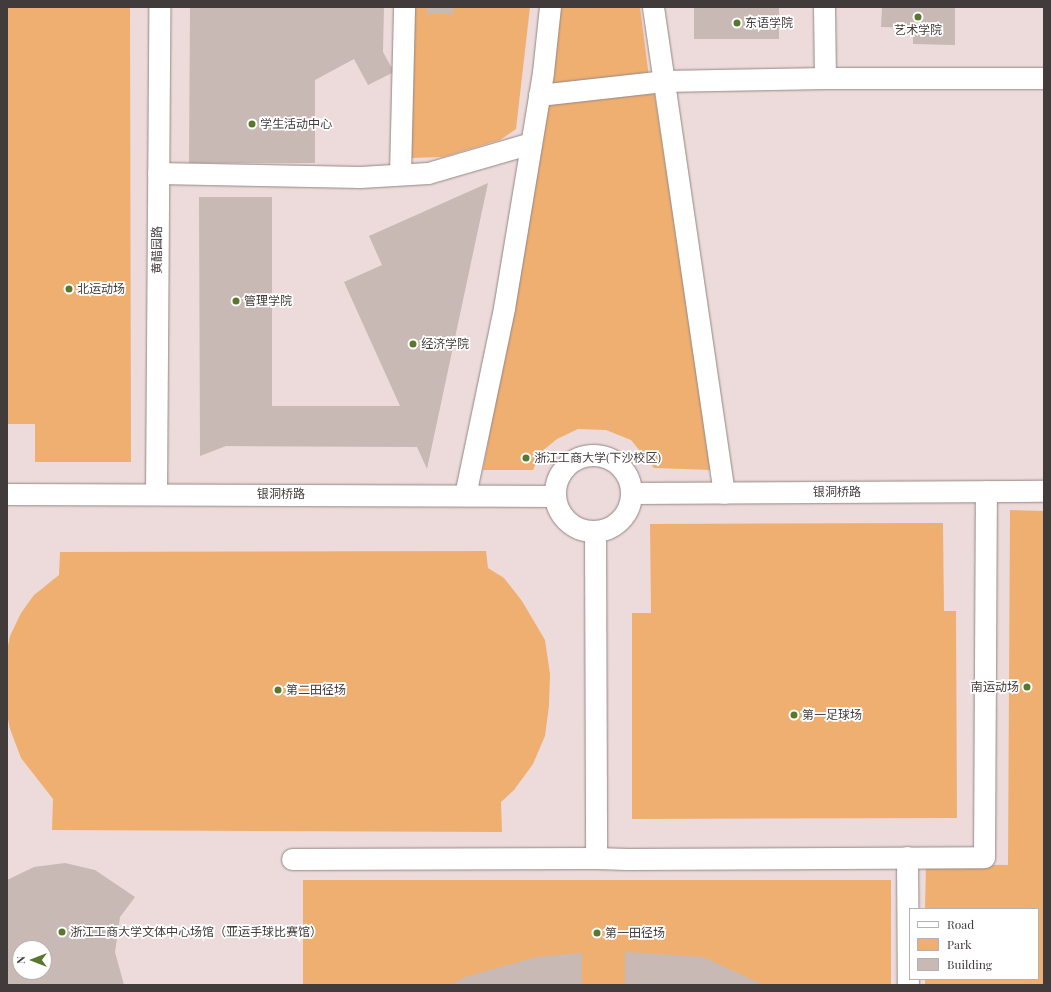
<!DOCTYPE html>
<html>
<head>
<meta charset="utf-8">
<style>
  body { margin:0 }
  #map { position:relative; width:1051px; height:992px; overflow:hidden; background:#ecdbda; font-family:"Playfair Display","Noto Sans SC",serif }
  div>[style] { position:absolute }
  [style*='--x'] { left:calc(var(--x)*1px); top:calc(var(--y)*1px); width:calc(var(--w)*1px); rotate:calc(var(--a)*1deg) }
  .green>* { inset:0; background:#efaf71; transform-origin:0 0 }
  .building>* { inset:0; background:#c8b9b4; transform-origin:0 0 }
  .roads { filter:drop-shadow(0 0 1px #958685) drop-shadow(0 0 1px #958685) }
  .minor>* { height:21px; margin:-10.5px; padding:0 10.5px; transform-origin:10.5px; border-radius:10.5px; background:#fff }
  .minor>.ring { margin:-10.5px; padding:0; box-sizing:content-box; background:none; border:21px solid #fff; border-radius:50% }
  .dots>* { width:11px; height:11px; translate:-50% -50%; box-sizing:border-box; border:2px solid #fff; border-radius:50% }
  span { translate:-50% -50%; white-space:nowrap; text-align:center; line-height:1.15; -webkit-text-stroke:3.5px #fff; paint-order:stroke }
  .poi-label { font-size:12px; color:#423b3b }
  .left { translate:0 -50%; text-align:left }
  .right { translate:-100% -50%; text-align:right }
  .street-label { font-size:12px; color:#423b3b }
  .frame { position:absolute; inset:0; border:8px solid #423b3b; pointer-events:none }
  .legend { position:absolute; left:909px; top:908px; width:130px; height:72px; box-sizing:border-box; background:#fff; border:1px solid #b3b1b1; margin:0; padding:5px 7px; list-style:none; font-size:12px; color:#423b3b }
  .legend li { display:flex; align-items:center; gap:8px; height:20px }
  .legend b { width:20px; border:1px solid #b3b1b1 }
  .north { position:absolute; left:12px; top:940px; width:40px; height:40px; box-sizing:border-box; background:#fff; border:1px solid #b3b1b1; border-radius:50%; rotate:270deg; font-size:11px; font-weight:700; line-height:16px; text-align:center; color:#423b3b }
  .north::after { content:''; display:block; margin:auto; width:14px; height:18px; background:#59772d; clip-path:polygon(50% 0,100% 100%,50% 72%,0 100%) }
</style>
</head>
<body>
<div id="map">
  <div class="green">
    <i style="clip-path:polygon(7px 7px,130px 7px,131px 462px,35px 462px,35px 424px,7px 424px)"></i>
    <i style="clip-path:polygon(414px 7px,530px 7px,516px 129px,500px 140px,443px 157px,411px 158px)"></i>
    <i style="clip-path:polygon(560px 7px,640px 7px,649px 77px,553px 88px)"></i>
    <i style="clip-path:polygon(654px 90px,712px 470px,654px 468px,631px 440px,606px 430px,578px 429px,557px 439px,541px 452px,533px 470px,483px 470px,549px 102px)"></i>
    <i style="clip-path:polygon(1010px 510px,1044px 511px,1044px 985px,925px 985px,925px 979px,1038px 979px,1038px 909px,925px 909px,926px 864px,1008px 865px)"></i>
    <i style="clip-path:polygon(943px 523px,944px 611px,956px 611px,957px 818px,632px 819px,632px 613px,651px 613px,650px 524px)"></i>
    <i style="clip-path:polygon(486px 551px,488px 568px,504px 578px,522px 601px,545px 640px,550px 674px,549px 706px,545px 736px,533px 764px,514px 790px,501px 802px,502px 832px,52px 830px,53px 799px,21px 758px,10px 729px,7px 714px,7px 651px,10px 636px,21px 613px,34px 595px,59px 575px,60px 552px)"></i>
    <i style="left:303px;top:880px;width:588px;height:105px"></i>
  </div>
  <div class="building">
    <i style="clip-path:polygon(190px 7px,384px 7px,383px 52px,394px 72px,368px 85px,354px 59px,315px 80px,315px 163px,189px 163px)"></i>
    <i style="left:427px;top:7px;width:26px;height:7px"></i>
    <i style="left:694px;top:7px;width:85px;height:32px"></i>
    <i style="clip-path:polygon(882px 7px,955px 7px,955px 45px,913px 44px,913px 28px,881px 27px)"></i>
    <i style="clip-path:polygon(488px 183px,427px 469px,417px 447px,226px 446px,200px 456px,199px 197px,272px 197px,272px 406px,400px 406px,344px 282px,382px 265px,369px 236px)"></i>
    <i style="clip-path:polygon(evenodd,65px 863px,95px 870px,135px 897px,120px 917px,115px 952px,124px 985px,7px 985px,7px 880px,34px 867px,65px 863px,20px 948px,44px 948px,44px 972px,20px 972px,20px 948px)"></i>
    <i style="clip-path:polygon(625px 952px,703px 957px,764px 985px,625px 985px)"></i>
    <i style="clip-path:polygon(582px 953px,582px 985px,450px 985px,465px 977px,536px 957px)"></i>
  </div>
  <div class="roads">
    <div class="minor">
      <i style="--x:653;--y:7;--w:491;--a:81.7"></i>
      <i style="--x:824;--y:7;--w:71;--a:89.2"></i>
      <i style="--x:539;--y:95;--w:125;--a:-6.4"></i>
      <i style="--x:663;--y:81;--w:162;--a:-1.1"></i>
      <i style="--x:825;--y:78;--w:219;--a:0"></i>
      <i style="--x:158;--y:173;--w:202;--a:1.1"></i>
      <i style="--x:360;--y:177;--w:68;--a:-3.4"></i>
      <i style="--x:428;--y:173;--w:107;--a:-16.2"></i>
      <i style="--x:400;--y:174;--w:167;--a:-88.6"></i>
      <i class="ring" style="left:555px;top:455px;width:55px;height:55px"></i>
      <i style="--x:631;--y:493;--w:413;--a:-0.3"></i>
      <i style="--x:7;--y:494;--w:548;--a:0.21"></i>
      <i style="--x:156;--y:494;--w:487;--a:-89.6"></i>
      <i style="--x:465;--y:495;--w:191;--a:-78.2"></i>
      <i style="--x:504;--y:308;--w:239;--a:-80.6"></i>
      <i style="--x:543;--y:72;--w:65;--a:-83.9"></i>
      <i style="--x:595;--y:532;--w:326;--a:89.8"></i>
      <i style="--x:907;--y:857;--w:128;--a:89.6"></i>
      <i style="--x:292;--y:859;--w:304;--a:-0.2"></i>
      <i style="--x:596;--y:858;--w:31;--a:2"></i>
      <i style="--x:627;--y:859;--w:357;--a:-0.3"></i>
      <i style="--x:984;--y:857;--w:366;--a:-89.7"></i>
    </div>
  </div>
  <div class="dots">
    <i style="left:918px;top:17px;background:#59772d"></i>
    <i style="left:737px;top:23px;background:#59772d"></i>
    <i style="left:252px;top:124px;background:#59772d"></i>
    <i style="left:69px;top:289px;background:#59772d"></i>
    <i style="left:236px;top:301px;background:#59772d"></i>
    <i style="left:413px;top:344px;background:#59772d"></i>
    <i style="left:526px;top:458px;background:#59772d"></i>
    <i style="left:1027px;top:687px;background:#59772d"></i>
    <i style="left:278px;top:690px;background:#59772d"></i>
    <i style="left:794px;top:715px;background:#59772d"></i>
    <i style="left:62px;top:932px;background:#59772d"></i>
    <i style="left:597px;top:933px;background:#59772d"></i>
  </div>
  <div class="poi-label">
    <span class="left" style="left:745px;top:23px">东语学院</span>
    <span style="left:918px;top:30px">艺术学院</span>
    <span class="left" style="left:260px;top:124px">学生活动中心</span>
    <span class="left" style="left:77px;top:289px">北运动场</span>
    <span class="left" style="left:244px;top:301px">管理学院</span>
    <span class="left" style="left:421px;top:344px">经济学院</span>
    <span class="left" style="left:534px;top:458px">浙江工商大学(下沙校区)</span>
    <span class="right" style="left:1019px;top:687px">南运动场</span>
    <span class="left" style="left:286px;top:690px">第二田径场</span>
    <span class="left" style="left:802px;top:715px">第一足球场</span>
    <span class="left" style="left:70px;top:932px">浙江工商大学文体中心场馆（亚运手球比赛馆）</span>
    <span class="left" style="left:605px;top:933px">第一田径场</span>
  </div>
  <div class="street-label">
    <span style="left:157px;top:250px;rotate:-90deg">黄醋园路</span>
    <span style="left:837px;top:492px">银洞桥路</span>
    <span style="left:281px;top:494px">银洞桥路</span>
  </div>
  <div class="frame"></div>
  <ul class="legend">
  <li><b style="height:5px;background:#fff"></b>Road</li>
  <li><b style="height:11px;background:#efaf71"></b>Park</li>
  <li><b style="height:11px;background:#c8b9b4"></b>Building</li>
  </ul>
  <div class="north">N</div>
</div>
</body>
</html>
